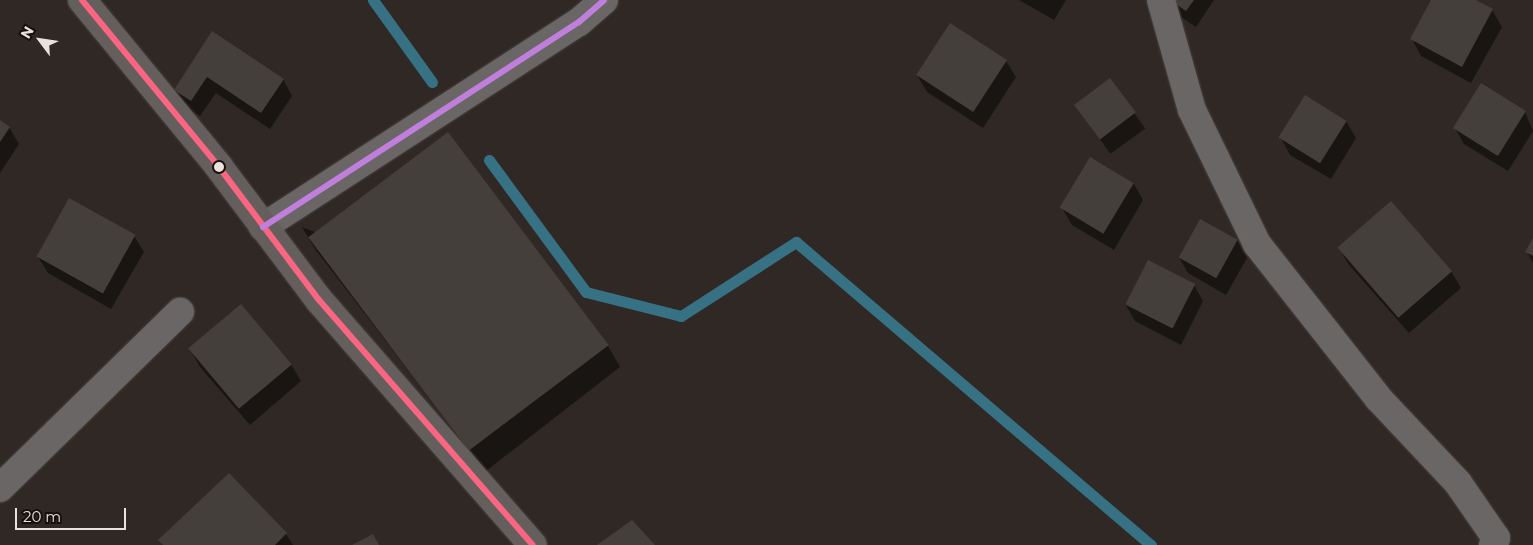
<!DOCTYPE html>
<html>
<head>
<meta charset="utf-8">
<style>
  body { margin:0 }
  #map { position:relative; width:1533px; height:545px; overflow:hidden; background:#302825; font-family:Montserrat,sans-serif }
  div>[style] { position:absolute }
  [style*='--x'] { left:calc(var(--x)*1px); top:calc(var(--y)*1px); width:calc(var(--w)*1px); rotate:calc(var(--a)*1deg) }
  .shadow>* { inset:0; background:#0007; transform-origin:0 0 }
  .stream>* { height:11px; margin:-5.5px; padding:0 5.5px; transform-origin:5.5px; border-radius:5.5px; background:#377184 }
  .building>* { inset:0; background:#453f3c; transform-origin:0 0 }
  .roads { filter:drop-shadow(0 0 1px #494340) drop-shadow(0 0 1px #494340) }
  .minor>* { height:28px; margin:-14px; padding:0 14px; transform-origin:14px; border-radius:14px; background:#6a6665 }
  .secondary>* { height:28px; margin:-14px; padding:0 14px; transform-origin:14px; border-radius:14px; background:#645f5c }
  .bus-1>* { height:6px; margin:-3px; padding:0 3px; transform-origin:3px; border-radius:3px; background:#fa6682 }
  .bus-2>* { height:6px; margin:-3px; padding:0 3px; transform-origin:3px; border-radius:3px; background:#c07fdc }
  .dots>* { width:14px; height:14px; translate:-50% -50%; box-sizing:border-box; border:2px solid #17110e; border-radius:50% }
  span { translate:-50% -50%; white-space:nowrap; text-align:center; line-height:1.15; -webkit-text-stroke:4px #17110e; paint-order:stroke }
  .north { position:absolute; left:15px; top:15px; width:50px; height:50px; -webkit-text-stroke:4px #17110e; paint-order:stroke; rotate:301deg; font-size:14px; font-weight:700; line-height:20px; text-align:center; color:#ebe1dd }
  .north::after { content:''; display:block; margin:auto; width:18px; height:22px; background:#ebe1dd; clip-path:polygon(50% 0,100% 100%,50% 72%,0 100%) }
  .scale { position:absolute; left:15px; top:508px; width:111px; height:22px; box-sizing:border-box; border:2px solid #ebe1dd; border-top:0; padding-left:6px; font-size:15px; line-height:18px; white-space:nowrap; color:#ebe1dd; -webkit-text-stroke:4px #17110e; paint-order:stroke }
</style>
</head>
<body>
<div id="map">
  <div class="shadow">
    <i style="clip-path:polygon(1019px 0,1066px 0,1054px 20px)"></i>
    <i style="clip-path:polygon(1168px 0,1214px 0,1196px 27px,1175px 13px)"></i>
    <i style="clip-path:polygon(1433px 0,1473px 0,1492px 10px,1502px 27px,1471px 83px,1421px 56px,1412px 39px)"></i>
    <i style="clip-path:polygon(213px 32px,283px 79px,292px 96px,270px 129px,216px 93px,200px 116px,185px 106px,175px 90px)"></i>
    <i style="clip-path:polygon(1006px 61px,1016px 77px,983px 128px,927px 92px,917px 75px)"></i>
    <i style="left:1110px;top:80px;width:60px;height:43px;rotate:54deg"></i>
    <i style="clip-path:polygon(1525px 112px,1533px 131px,1508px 171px,1464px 144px,1455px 128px)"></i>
    <i style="clip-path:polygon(1346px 121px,1356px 138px,1331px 179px,1290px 155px,1281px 138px)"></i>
    <i style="clip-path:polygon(0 122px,9px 127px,19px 144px,0 173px)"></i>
    <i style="clip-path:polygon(1091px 159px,1134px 184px,1143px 200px,1114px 250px,1072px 225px,1062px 208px)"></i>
    <i style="clip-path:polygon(1200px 220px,1238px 241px,1247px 258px,1226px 295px,1188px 273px,1179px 257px)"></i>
    <i style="clip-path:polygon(302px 227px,608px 346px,620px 367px,486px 471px,315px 249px)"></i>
    <i style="clip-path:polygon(134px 236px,144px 252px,111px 309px,48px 273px,38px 257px)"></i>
    <i style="clip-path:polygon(1533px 241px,1533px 263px,1527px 252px)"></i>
    <i style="clip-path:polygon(1339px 248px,1451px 271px,1461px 288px,1409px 333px,1349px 265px)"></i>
    <i style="clip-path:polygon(1194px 285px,1203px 301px,1181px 345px,1135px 321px,1125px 304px)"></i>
    <i style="clip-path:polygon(191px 351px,291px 364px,301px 381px,250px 425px,200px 367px)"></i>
    <i style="clip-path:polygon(286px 534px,293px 545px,163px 545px,160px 540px)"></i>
  </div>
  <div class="stream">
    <i style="--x:373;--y:0;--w:101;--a:54.3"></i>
    <i style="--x:489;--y:160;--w:164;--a:53.7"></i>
    <i style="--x:586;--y:292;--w:98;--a:14.2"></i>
    <i style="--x:681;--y:316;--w:137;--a:-32.8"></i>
    <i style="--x:796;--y:242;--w:467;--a:40.5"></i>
  </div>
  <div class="building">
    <i style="clip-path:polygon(1170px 0,1194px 0,1186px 11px)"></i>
    <i style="clip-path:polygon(1431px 0,1476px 0,1493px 9px,1462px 67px,1410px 39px)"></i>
    <i style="left:950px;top:23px;width:68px;height:62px;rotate:33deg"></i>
    <i style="clip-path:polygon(212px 31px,284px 79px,261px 113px,207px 77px,191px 101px,174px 90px)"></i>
    <i style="left:1110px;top:78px;width:43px;height:45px;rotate:53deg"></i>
    <i style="left:1481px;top:83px;width:53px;height:53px;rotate:32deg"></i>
    <i style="left:1305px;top:95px;width:49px;height:50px;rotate:32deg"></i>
    <i style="clip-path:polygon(0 120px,10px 127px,0 142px)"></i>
    <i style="left:448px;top:132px;width:267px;height:175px;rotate:53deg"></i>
    <i style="left:1090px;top:157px;width:51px;height:59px;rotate:31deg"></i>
    <i style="left:69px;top:198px;width:76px;height:67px;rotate:29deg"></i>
    <i style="left:1391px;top:201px;width:93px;height:71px;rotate:49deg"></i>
    <i style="left:1200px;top:219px;width:43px;height:44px;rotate:29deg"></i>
    <i style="clip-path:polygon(1533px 238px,1533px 256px,1525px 252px)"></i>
    <i style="left:1148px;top:260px;width:53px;height:50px;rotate:27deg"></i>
    <i style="left:241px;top:304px;width:79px;height:69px;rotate:50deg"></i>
    <i style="clip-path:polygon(229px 473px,287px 533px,275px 545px,163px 545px,158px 540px)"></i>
    <i style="clip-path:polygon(632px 520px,655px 545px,597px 545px)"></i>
    <i style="clip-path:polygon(373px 534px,379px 545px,352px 545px)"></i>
  </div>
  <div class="roads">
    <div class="minor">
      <i style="--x:1161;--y:0;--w:114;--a:74.3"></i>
      <i style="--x:1192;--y:110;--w:149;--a:64.1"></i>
      <i style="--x:1257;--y:244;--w:196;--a:51.8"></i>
      <i style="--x:1378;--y:398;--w:117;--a:46.7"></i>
      <i style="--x:1458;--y:483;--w:67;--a:55.4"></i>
      <i style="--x:1496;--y:538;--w:8;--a:113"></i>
      <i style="--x:263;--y:227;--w:377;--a:-33"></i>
      <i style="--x:579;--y:22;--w:33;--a:-41"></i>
      <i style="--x:0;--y:488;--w:252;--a:-44.4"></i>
    </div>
    <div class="secondary">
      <i style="--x:82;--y:0;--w:216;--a:50.6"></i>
      <i style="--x:219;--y:167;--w:166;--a:53.1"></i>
      <i style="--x:319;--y:300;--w:325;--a:48.9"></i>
    </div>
  </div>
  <div class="bus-1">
    <i style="--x:82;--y:0;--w:216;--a:50.6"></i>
    <i style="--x:219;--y:167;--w:166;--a:53.1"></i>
    <i style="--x:319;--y:300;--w:325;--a:48.9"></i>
  </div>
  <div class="bus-2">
    <i style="--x:263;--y:227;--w:377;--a:-33"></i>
    <i style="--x:579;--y:22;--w:33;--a:-41"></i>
  </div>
  <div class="dots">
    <i style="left:219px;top:167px;background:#ebe1dd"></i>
  </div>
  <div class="north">N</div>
  <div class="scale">20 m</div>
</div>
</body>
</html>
